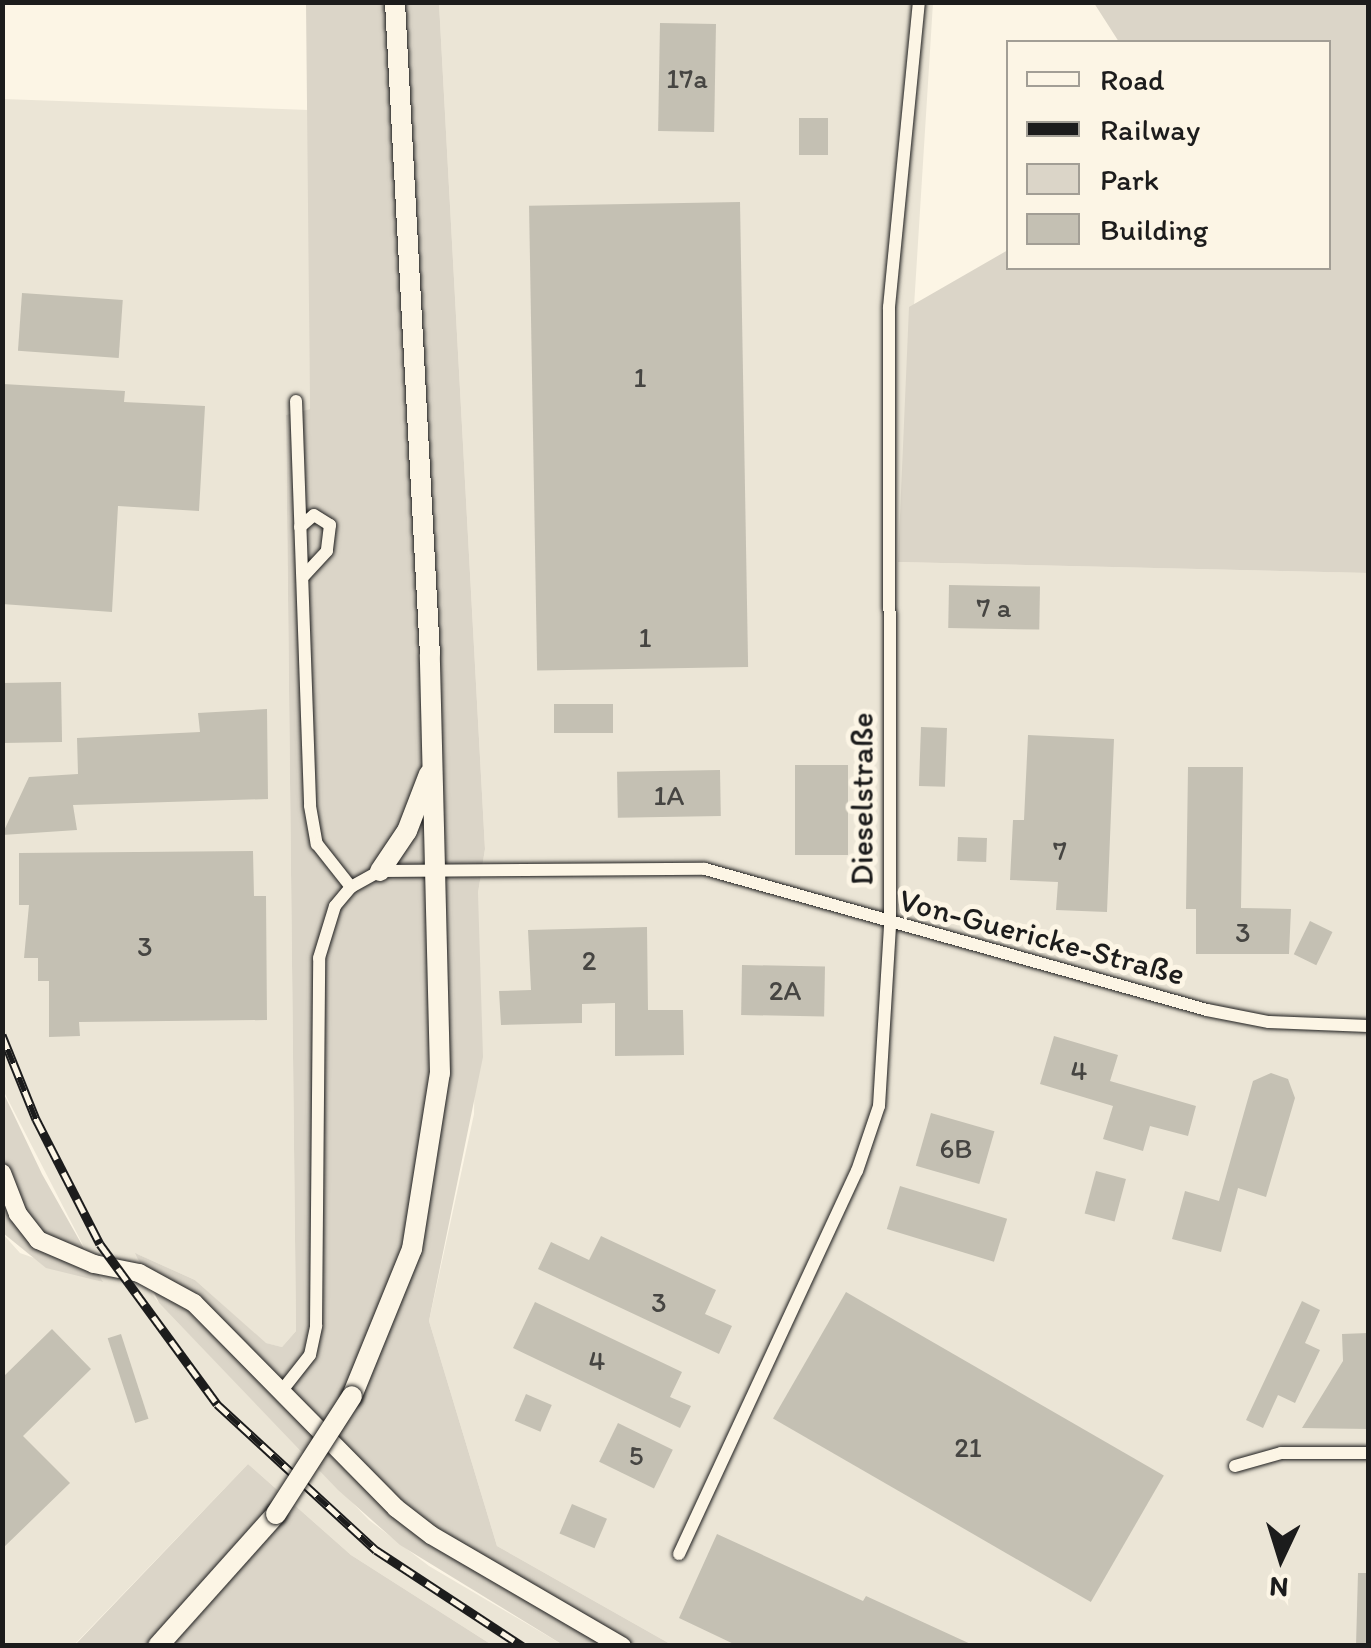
<!DOCTYPE html>
<html>
<head>
<meta charset="utf-8">
<style>
  body { margin:0 }
  #map { position:relative; width:1371px; height:1648px; overflow:hidden; background:#fcf5e5; font-family:Itim,sans-serif }
  div>[style] { position:absolute }
  [style*='--x'] { left:calc(var(--x)*1px); top:calc(var(--y)*1px); width:calc(var(--w)*1px); rotate:calc(var(--a)*1deg) }
  .built>* { inset:0; background:#ebe5d6 }
  .green>* { inset:0; background:#dbd5c8 }
  .building>* { inset:0; background:#c4c0b3; transform-origin:0 0 }
  .roads { filter:drop-shadow(0 0 2px #1c1c1c) drop-shadow(0 0 2px #1c1c1c) }
  .minor>* { height:12px; margin:-6px; padding:0 6px; transform-origin:6px; border-radius:6px; background:#fcf5e5 }
  .secondary>* { height:18px; margin:-9px; padding:0 9px; transform-origin:9px; border-radius:9px; background:#fcf5e5 }
  .primary>* { height:20px; margin:-10px; padding:0 10px; transform-origin:10px; border-radius:10px; background:#fcf5e5 }
  .rail>* { height:9px; margin-top:-4.5px; transform-origin:0; background:repeating-linear-gradient(90deg,#fcf5e5 0 15px,#1c1c1c 0 30px); box-sizing:border-box; border-block:2px solid #1c1c1c }
  .bridges { filter:drop-shadow(0 0 2px #1c1c1c) drop-shadow(0 0 2px #1c1c1c) }
  .primary-bridge>* { height:20px; margin:-10px; padding:0 10px; transform-origin:10px; border-radius:10px; background:#fcf5e5 }
  span { translate:-50% -50%; white-space:nowrap; text-align:center; line-height:1.15; -webkit-text-stroke:10px #fcf5e5; paint-order:stroke }
  .number-label { font-size:28px; color:#464542 }
  .number-label span { -webkit-text-stroke-width:0 }
  .street-label { font-size:32px; color:#1c1c1c }
  .frame { position:absolute; inset:0; border:5px solid #1c1c1c; pointer-events:none }
  .legend { position:absolute; left:1006px; top:40px; width:325px; height:230px; box-sizing:border-box; background:#fcf5e5; border:2px solid #a29e95; margin:0; padding:12px 18px; list-style:none; font-size:30px; color:#1c1c1c }
  .legend li { display:flex; align-items:center; gap:20px; height:50px }
  .legend b { width:50px; border:2px solid #a29e95 }
  .north { position:absolute; left:1231px; top:1508px; width:100px; height:100px; -webkit-text-stroke:8px #fcf5e5; paint-order:stroke; rotate:184deg; font-size:28px; font-weight:700; line-height:40px; text-align:center; color:#1c1c1c }
  .north::after { content:''; display:block; margin:auto; width:35px; height:45px; background:#1c1c1c; clip-path:polygon(50% 0,100% 100%,50% 72%,0 100%) }
</style>
</head>
<body>
<div id="map">
  <div class="built">
    <i style="clip-path:polygon(439px 3px,933px 3px,898px 562px,1368px 573px,1368px 1645px,672px 1645px,497px 1546px,429px 1321px,474px 1114px,478px 893px,485px 849px)"></i>
    <i style="clip-path:polygon(3px 99px,309px 110px,310px 409px,286px 416px,296px 1331px,282px 1347px,265px 1343px,195px 1280px,137px 1254px,146px 1287px,159px 1303px,369px 1520px,429px 1566px,563px 1645px,492px 1645px,351px 1555px,248px 1464px,74px 1645px,3px 1645px,2px 1233px,20px 1253px,102px 1282px,3px 1090px)"></i>
  </div>
  <div class="green">
    <i style="clip-path:polygon(306px 3px,439px 3px,485px 849px,478px 893px,483px 1057px,429px 1321px,497px 1546px,672px 1645px,563px 1645px,400px 1545px,338px 1490px,159px 1303px,135px 1253px,195px 1280px,266px 1343px,282px 1347px,296px 1331px,286px 415px,310px 409px)"></i>
    <i style="clip-path:polygon(1094px 3px,1368px 3px,1368px 573px,898px 562px,909px 307px,1008px 250px,1008px 268px,1328px 268px,1328px 42px,1119px 42px)"></i>
    <i style="clip-path:polygon(2px 1090px,42px 1174px,103px 1282px,46px 1268px,3px 1233px)"></i>
    <i style="clip-path:polygon(248px 1464px,351px 1555px,492px 1645px,74px 1646px)"></i>
  </div>
  <div class="building">
    <i style="left:660px;top:23px;width:56px;height:108px;rotate:1deg"></i>
    <i style="left:799px;top:118px;width:29px;height:37px"></i>
    <i style="left:740px;top:202px;width:465px;height:211px;rotate:89deg"></i>
    <i style="left:22px;top:293px;width:101px;height:58px;rotate:4deg"></i>
    <i style="clip-path:polygon(3px 384px,125px 391px,124px 402px,205px 406px,199px 511px,118px 506px,112px 612px,2px 604px)"></i>
    <i style="left:949px;top:585px;width:91px;height:43px;rotate:1deg"></i>
    <i style="left:61px;top:682px;width:60px;height:59px;rotate:89deg"></i>
    <i style="left:613px;top:704px;width:29px;height:59px;rotate:90deg"></i>
    <i style="clip-path:polygon(267px 709px,268px 799px,73px 805px,77px 830px,2px 835px,29px 777px,78px 774px,77px 738px,200px 732px,198px 713px)"></i>
    <i style="left:921px;top:727px;width:26px;height:59px;rotate:2deg"></i>
    <i style="clip-path:polygon(1028px 735px,1114px 739px,1107px 912px,1056px 910px,1058px 882px,1010px 880px,1013px 820px,1024px 820px)"></i>
    <i style="left:795px;top:765px;width:53px;height:90px"></i>
    <i style="clip-path:polygon(1188px 767px,1243px 767px,1241px 908px,1291px 909px,1289px 954px,1196px 954px,1196px 909px,1186px 909px)"></i>
    <i style="left:720px;top:770px;width:46px;height:103px;rotate:89deg"></i>
    <i style="left:958px;top:837px;width:29px;height:24px;rotate:2deg"></i>
    <i style="clip-path:polygon(253px 851px,254px 896px,266px 896px,267px 1020px,79px 1022px,80px 1036px,49px 1037px,49px 981px,38px 981px,38px 958px,24px 958px,29px 905px,19px 905px,19px 853px)"></i>
    <i style="left:1310px;top:921px;width:25px;height:37px;rotate:26deg"></i>
    <i style="clip-path:polygon(647px 927px,648px 1010px,683px 1010px,684px 1055px,615px 1056px,615px 1003px,582px 1004px,582px 1023px,501px 1025px,499px 991px,531px 990px,528px 930px)"></i>
    <i style="left:742px;top:965px;width:83px;height:50px;rotate:1deg"></i>
    <i style="clip-path:polygon(1054px 1036px,1118px 1055px,1110px 1081px,1196px 1106px,1188px 1136px,1150px 1126px,1143px 1151px,1103px 1139px,1113px 1106px,1040px 1084px)"></i>
    <i style="clip-path:polygon(1271px 1073px,1288px 1079px,1295px 1098px,1266px 1197px,1238px 1188px,1221px 1252px,1172px 1239px,1185px 1191px,1219px 1201px,1253px 1081px)"></i>
    <i style="left:931px;top:1113px;width:66px;height:55px;rotate:16deg"></i>
    <i style="left:1096px;top:1171px;width:31px;height:44px;rotate:15deg"></i>
    <i style="left:900px;top:1186px;width:112px;height:45px;rotate:17deg"></i>
    <i style="clip-path:polygon(601px 1236px,716px 1290px,705px 1314px,732px 1326px,719px 1354px,538px 1269px,551px 1242px,589px 1260px)"></i>
    <i style="left:846px;top:1292px;width:367px;height:146px;rotate:30deg"></i>
    <i style="clip-path:polygon(1302px 1301px,1320px 1310px,1305px 1343px,1320px 1350px,1295px 1403px,1278px 1395px,1263px 1428px,1246px 1420px)"></i>
    <i style="clip-path:polygon(535px 1302px,682px 1372px,670px 1397px,691px 1406px,680px 1428px,513px 1348px)"></i>
    <i style="clip-path:polygon(52px 1329px,91px 1369px,23px 1436px,70px 1483px,2px 1549px,2px 1378px)"></i>
    <i style="clip-path:polygon(1368px 1333px,1368px 1429px,1302px 1428px,1343px 1361px,1342px 1334px)"></i>
    <i style="left:121px;top:1334px;width:89px;height:14px;rotate:72deg"></i>
    <i style="left:526px;top:1394px;width:28px;height:29px;rotate:23deg"></i>
    <i style="left:618px;top:1423px;width:61px;height:43px;rotate:26deg"></i>
    <i style="left:572px;top:1504px;width:38px;height:32px;rotate:23deg"></i>
    <i style="clip-path:polygon(717px 1534px,863px 1601px,866px 1596px,975px 1646px,738px 1646px,679px 1618px)"></i>
    <i style="clip-path:polygon(1358px 1573px,1368px 1573px,1368px 1646px,1356px 1646px)"></i>
  </div>
  <div class="roads">
    <div class="minor">
      <i style="--x:296;--y:401;--w:405;--a:88"></i>
      <i style="--x:310;--y:806;--w:39;--a:80"></i>
      <i style="--x:317;--y:844;--w:55;--a:51.7"></i>
      <i style="--x:300;--y:527;--w:18;--a:-41"></i>
      <i style="--x:314;--y:515;--w:19;--a:32"></i>
      <i style="--x:330;--y:525;--w:26;--a:97"></i>
      <i style="--x:327;--y:551;--w:35;--a:133"></i>
      <i style="--x:280;--y:1393;--w:48;--a:-51.7"></i>
      <i style="--x:310;--y:1355;--w:30;--a:-78"></i>
      <i style="--x:316;--y:1326;--w:368;--a:-89.5"></i>
      <i style="--x:319;--y:958;--w:54;--a:-72.9"></i>
      <i style="--x:335;--y:906;--w:25;--a:-50"></i>
      <i style="--x:351;--y:887;--w:33;--a:-29"></i>
      <i style="--x:380;--y:871;--w:325;--a:-0.4"></i>
      <i style="--x:705;--y:869;--w:521;--a:15.69"></i>
      <i style="--x:1207;--y:1010;--w:63;--a:11"></i>
      <i style="--x:1269;--y:1022;--w:99;--a:2.3"></i>
      <i style="--x:1235;--y:1466;--w:48;--a:-15.8"></i>
      <i style="--x:1281;--y:1453;--w:87;--a:0"></i>
      <i style="--x:679;--y:1554;--w:422;--a:-65.1"></i>
      <i style="--x:857;--y:1171;--w:69;--a:-71.3"></i>
      <i style="--x:879;--y:1106;--w:181;--a:-86.5"></i>
      <i style="--x:890;--y:925;--w:618;--a:-90.09"></i>
      <i style="--x:889;--y:307;--w:306;--a:-84.4"></i>
    </div>
    <div class="secondary">
      <i style="--x:2;--y:1173;--w:44;--a:68.7"></i>
      <i style="--x:18;--y:1214;--w:33;--a:52"></i>
      <i style="--x:38;--y:1240;--w:61;--a:23.2"></i>
      <i style="--x:94;--y:1264;--w:46;--a:11.3"></i>
      <i style="--x:139;--y:1273;--w:63;--a:28.6"></i>
      <i style="--x:194;--y:1303;--w:288;--a:45.4"></i>
      <i style="--x:396;--y:1508;--w:44;--a:37.6"></i>
      <i style="--x:431;--y:1535;--w:221;--a:30.2"></i>
    </div>
    <div class="primary">
      <i style="--x:380;--y:871;--w:48;--a:-56"></i>
      <i style="--x:407;--y:831;--w:61;--a:-68.9"></i>
      <i style="--x:352;--y:1396;--w:159;--a:-67.8"></i>
      <i style="--x:412;--y:1249;--w:178;--a:-81"></i>
      <i style="--x:440;--y:1073;--w:418;--a:-91.4"></i>
      <i style="--x:430;--y:655;--w:654;--a:-93.07"></i>
      <i style="--x:158;--y:1646;--w:177;--a:-48.2"></i>
    </div>
  </div>
  <div class="rail">
    <i style="--x:2;--y:1035;--w:91;--a:68"></i>
    <i style="--x:36;--y:1119;--w:140;--a:62.9"></i>
    <i style="--x:100;--y:1244;--w:198;--a:53.8"></i>
    <i style="--x:217;--y:1404;--w:216;--a:42.6"></i>
    <i style="--x:376;--y:1550;--w:175;--a:33.3"></i>
  </div>
  <div class="bridges">
    <div class="primary-bridge">
      <i style="--x:276;--y:1514;--w:140;--a:-57.2"></i>
    </div>
  </div>
  <div class="number-label">
    <span style="left:687px;top:78px">17a</span>
    <span style="left:640px;top:377px">1</span>
    <span style="left:994px;top:607px">7 a</span>
    <span style="left:645px;top:637px">1</span>
    <span style="left:669px;top:795px">1A</span>
    <span style="left:1060px;top:850px">7</span>
    <span style="left:1243px;top:932px">3</span>
    <span style="left:145px;top:946px">3</span>
    <span style="left:589px;top:960px">2</span>
    <span style="left:785px;top:990px">2A</span>
    <span style="left:1079px;top:1070px">4</span>
    <span style="left:956px;top:1148px">6B</span>
    <span style="left:659px;top:1302px">3</span>
    <span style="left:597px;top:1360px">4</span>
    <span style="left:968px;top:1447px">21</span>
    <span style="left:636px;top:1455px">5</span>
  </div>
  <div class="street-label">
    <span style="left:862px;top:799px;rotate:-90deg">Dieselstraße</span>
    <span style="left:1042px;top:937px;rotate:15deg">Von-Guericke-Straße</span>
  </div>
  <div class="frame"></div>
  <ul class="legend">
  <li><b style="height:12px;background:#fcf5e5"></b>Road</li>
  <li><b style="height:12px;background:#1c1c1c"></b>Railway</li>
  <li><b style="height:28px;background:#dbd5c8"></b>Park</li>
  <li><b style="height:28px;background:#c4c0b3"></b>Building</li>
  </ul>
  <div class="north">N</div>
</div>
</body>
</html>
